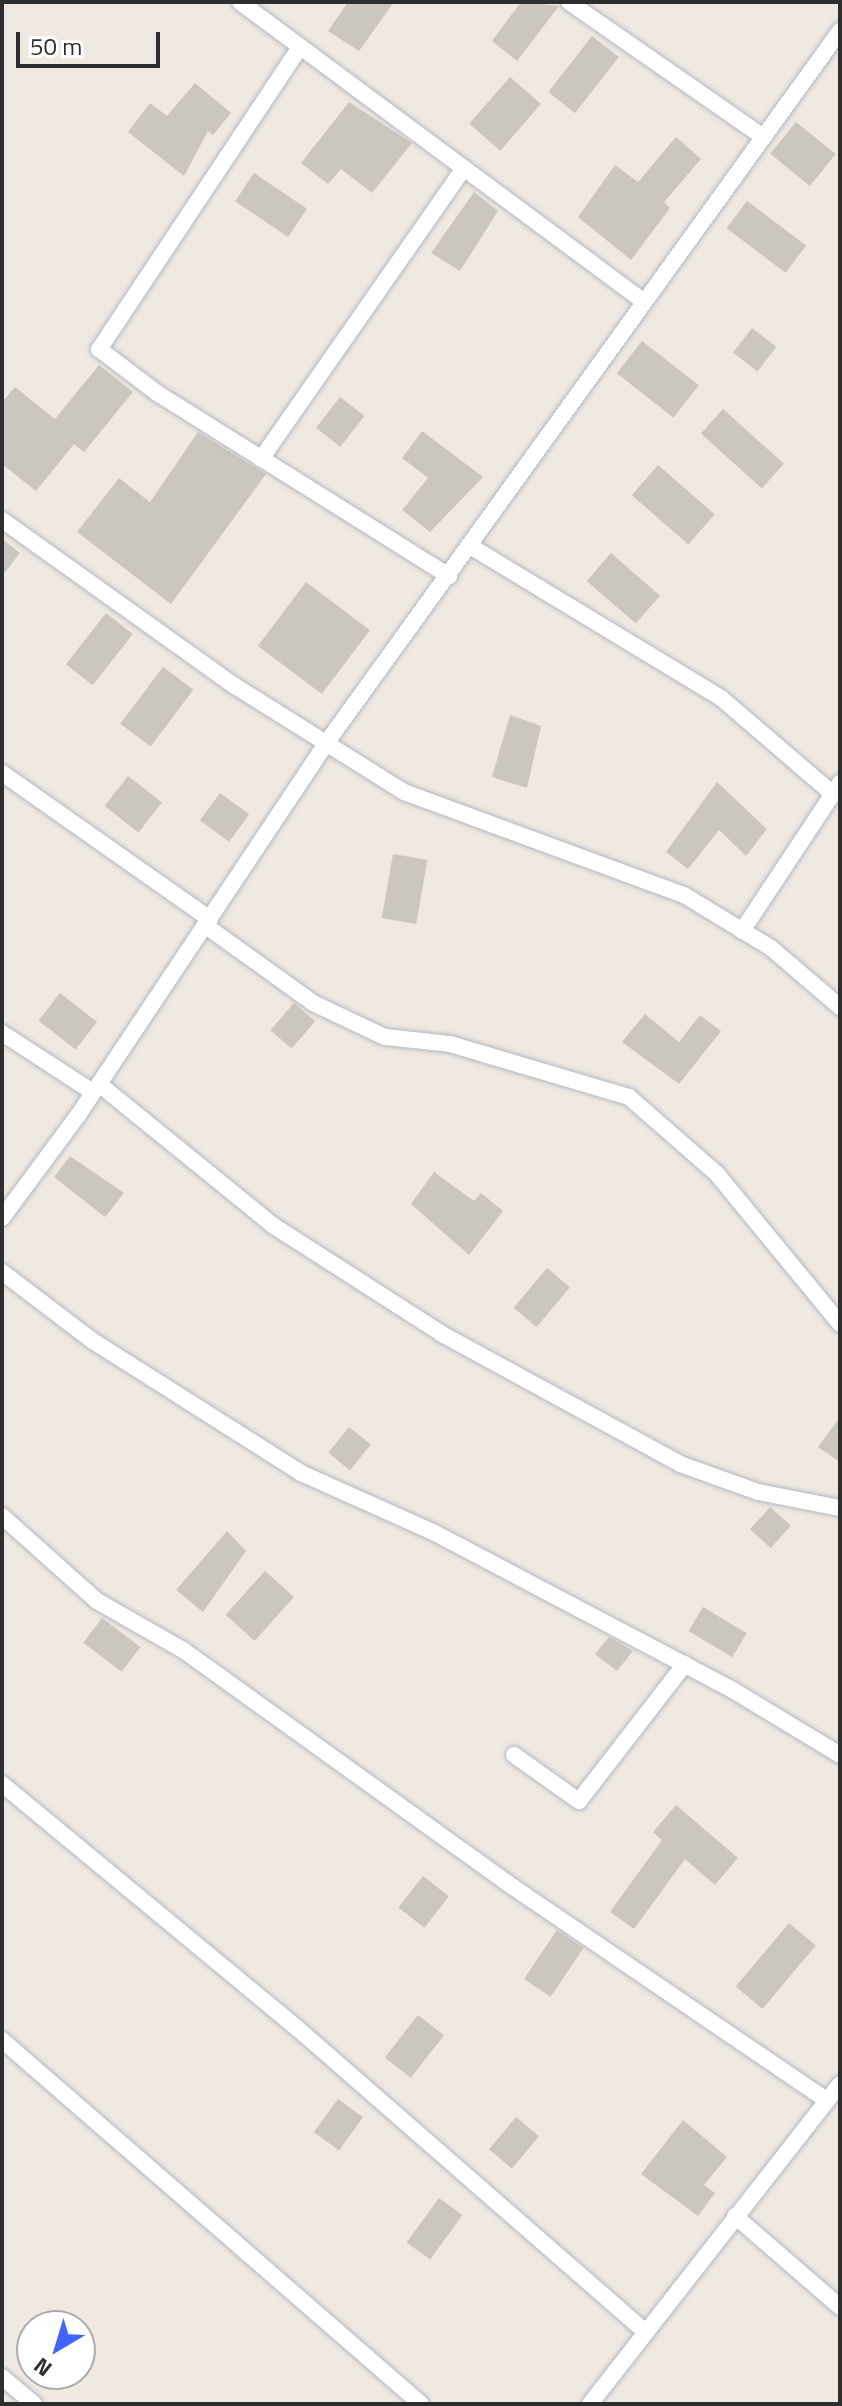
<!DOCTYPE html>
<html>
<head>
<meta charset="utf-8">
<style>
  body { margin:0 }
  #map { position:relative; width:842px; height:2406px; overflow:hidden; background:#efe9e1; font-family:"Titillium Web",sans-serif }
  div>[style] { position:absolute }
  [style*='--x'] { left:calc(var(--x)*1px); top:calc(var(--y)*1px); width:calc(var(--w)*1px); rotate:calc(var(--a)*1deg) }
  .building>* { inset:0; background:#cbc7bf; transform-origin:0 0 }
  .roads { filter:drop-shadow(0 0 2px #b4b7c1) drop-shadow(0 0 2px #b4b7c1) }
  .street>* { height:16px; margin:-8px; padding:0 8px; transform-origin:8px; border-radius:8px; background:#fff }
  span { translate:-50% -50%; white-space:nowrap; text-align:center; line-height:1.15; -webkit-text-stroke:6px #fff; paint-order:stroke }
  .frame { position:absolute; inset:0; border:4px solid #2e2e2e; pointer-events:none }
  .north { position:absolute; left:16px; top:2310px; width:80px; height:80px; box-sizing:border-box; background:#fff; border:2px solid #ababab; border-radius:50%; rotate:218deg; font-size:22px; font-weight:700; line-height:32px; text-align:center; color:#2e2e2e }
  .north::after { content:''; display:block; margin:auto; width:28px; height:36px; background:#4264fb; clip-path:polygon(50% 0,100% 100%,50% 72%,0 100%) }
  .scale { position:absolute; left:16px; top:32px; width:144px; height:36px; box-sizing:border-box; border:4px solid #2e2e2e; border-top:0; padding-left:10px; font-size:24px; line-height:28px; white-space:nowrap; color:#2e2e2e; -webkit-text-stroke:6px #fff; paint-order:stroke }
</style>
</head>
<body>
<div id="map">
  <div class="building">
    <i style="clip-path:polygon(348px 2px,394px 2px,359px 51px,328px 31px)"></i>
    <i style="clip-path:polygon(521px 2px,559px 6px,517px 61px,492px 41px)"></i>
    <i style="left:592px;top:36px;width:34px;height:71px;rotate:38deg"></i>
    <i style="left:510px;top:77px;width:41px;height:62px;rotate:41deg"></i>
    <i style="clip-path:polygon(195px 83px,231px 113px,213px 135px,208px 131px,184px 176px,128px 132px,150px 103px,167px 116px)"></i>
    <i style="clip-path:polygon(349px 102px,412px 143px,372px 193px,341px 169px,328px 184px,301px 163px)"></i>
    <i style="left:796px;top:122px;width:51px;height:41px;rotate:39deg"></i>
    <i style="clip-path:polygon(676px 137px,701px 159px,664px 202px,670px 208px,631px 260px,578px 217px,615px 165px,638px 182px)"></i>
    <i style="left:254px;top:173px;width:64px;height:34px;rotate:34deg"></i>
    <i style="clip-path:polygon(474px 192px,498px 211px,460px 271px,431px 253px)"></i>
    <i style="left:747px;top:201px;width:74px;height:34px;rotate:37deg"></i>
    <i style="left:752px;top:328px;width:31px;height:31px;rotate:38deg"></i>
    <i style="left:642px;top:341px;width:72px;height:41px;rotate:38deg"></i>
    <i style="clip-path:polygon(99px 365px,133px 392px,84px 452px,74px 444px,36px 491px,2px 464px,2px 402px,15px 387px,55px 419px)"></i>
    <i style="left:340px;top:397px;width:31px;height:39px;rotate:38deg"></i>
    <i style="left:723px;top:409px;width:82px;height:33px;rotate:42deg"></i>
    <i style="clip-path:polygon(422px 431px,483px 477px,430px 532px,402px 510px,428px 478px,402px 458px)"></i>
    <i style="clip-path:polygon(198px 432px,266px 474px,171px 604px,77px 532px,119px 478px,150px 502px)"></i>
    <i style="left:658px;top:465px;width:75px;height:40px;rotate:41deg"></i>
    <i style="clip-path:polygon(2px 539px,20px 553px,2px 576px)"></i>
    <i style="left:611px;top:553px;width:65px;height:37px;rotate:41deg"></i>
    <i style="left:306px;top:582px;width:80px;height:80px;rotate:37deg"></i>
    <i style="left:106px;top:613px;width:34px;height:65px;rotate:38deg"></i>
    <i style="left:163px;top:667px;width:38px;height:71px;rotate:37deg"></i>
    <i style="clip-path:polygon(510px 715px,541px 726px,527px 788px,492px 777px)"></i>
    <i style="left:128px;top:776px;width:43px;height:38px;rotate:38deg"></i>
    <i style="clip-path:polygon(717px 782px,767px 829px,746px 856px,719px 830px,688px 869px,666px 852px)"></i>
    <i style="left:220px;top:793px;width:36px;height:34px;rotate:36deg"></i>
    <i style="left:393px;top:854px;width:35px;height:65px;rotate:10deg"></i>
    <i style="left:60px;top:993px;width:47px;height:35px;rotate:38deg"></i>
    <i style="left:294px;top:1003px;width:28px;height:36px;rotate:41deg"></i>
    <i style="clip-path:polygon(645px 1014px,679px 1042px,700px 1015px,721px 1031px,679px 1084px,622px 1042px)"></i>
    <i style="clip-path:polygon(70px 1156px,124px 1193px,105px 1217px,54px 1177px)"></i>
    <i style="clip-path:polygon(434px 1172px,474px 1201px,481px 1193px,503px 1211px,469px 1255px,411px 1204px)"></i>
    <i style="left:547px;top:1268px;width:30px;height:52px;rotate:40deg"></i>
    <i style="clip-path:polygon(840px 1417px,840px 1462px,818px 1447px)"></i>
    <i style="left:349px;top:1427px;width:28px;height:33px;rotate:39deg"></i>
    <i style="left:770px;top:1507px;width:28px;height:30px;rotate:42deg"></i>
    <i style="clip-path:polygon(227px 1531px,246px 1551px,203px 1612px,176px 1590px)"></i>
    <i style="left:265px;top:1571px;width:39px;height:59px;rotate:42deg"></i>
    <i style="left:703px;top:1607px;width:51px;height:28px;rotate:31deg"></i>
    <i style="left:102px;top:1618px;width:48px;height:31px;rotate:37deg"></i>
    <i style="clip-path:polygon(609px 1637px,633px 1651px,617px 1671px,595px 1654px)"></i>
    <i style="clip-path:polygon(676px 1805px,738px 1858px,715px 1885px,685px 1859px,634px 1929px,610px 1912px,662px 1840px,653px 1832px)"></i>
    <i style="left:423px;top:1876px;width:33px;height:40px;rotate:38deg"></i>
    <i style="left:789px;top:1923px;width:35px;height:83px;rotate:40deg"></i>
    <i style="left:557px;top:1930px;width:32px;height:59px;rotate:34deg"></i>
    <i style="left:418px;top:2015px;width:33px;height:54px;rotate:38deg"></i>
    <i style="left:338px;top:2099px;width:31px;height:41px;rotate:36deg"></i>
    <i style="left:516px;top:2117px;width:30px;height:42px;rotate:40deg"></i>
    <i style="clip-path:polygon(683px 2120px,727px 2157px,704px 2185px,715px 2193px,698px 2216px,641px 2174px)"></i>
    <i style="left:439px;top:2198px;width:29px;height:55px;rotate:36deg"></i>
  </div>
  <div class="roads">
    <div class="street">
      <i style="--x:240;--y:2;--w:502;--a:36.57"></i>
      <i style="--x:569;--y:2;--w:236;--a:34.8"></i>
      <i style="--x:300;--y:47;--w:363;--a:123.6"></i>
      <i style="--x:99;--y:349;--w:73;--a:37.2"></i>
      <i style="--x:157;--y:393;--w:345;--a:32.1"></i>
      <i style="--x:261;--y:459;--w:353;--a:-55.1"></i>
      <i style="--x:2;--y:520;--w:286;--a:35.5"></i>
      <i style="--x:235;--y:686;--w:199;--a:32.1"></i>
      <i style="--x:404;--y:792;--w:298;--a:20.2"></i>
      <i style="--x:684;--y:895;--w:102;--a:31.3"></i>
      <i style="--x:771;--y:948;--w:91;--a:40.5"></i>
      <i style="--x:470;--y:546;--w:293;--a:31.2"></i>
      <i style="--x:721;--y:698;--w:148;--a:40.6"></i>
      <i style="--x:2;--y:773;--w:254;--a:35.1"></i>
      <i style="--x:206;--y:926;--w:132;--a:35.7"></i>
      <i style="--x:313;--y:1003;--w:80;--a:25.3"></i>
      <i style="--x:385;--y:1037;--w:65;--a:6.1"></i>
      <i style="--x:450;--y:1044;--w:187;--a:16.5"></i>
      <i style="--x:629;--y:1097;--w:117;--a:41.2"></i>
      <i style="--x:717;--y:1174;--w:194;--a:50.6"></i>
      <i style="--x:742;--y:931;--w:178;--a:-56.5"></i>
      <i style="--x:2;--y:1033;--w:108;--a:33"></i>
      <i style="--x:99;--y:1084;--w:225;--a:39.1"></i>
      <i style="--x:274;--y:1226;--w:200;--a:32.7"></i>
      <i style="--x:442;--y:1334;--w:271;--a:28.6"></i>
      <i style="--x:680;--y:1464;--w:83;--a:19.7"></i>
      <i style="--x:758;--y:1492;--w:84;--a:11"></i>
      <i style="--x:2;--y:1218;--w:129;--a:-53.5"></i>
      <i style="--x:79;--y:1114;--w:447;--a:-56.3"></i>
      <i style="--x:327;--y:742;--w:877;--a:-54.19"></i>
      <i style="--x:2;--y:1272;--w:114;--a:37.2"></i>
      <i style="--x:93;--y:1341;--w:246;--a:32.4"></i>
      <i style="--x:301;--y:1473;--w:145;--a:24.1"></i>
      <i style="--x:433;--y:1532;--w:337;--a:27.8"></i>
      <i style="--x:731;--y:1689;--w:127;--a:31.2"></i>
      <i style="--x:2;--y:1516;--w:127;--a:41.8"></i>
      <i style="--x:97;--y:1601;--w:99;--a:29.7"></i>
      <i style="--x:183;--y:1650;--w:406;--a:35.7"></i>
      <i style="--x:513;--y:1887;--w:379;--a:34.2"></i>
      <i style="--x:514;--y:1755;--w:80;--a:35.3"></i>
      <i style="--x:579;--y:1801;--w:173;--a:-52.3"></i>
      <i style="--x:2;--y:1784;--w:383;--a:39.6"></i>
      <i style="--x:297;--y:2028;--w:461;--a:41.1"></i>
      <i style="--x:2;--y:2040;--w:555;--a:40.98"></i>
      <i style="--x:735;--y:2216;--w:139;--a:40.9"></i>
      <i style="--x:2;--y:2377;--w:42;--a:40.2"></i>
      <i style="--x:590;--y:2404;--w:406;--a:-52"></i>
    </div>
  </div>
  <div class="frame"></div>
  <div class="north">N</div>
  <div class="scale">50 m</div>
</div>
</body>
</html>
